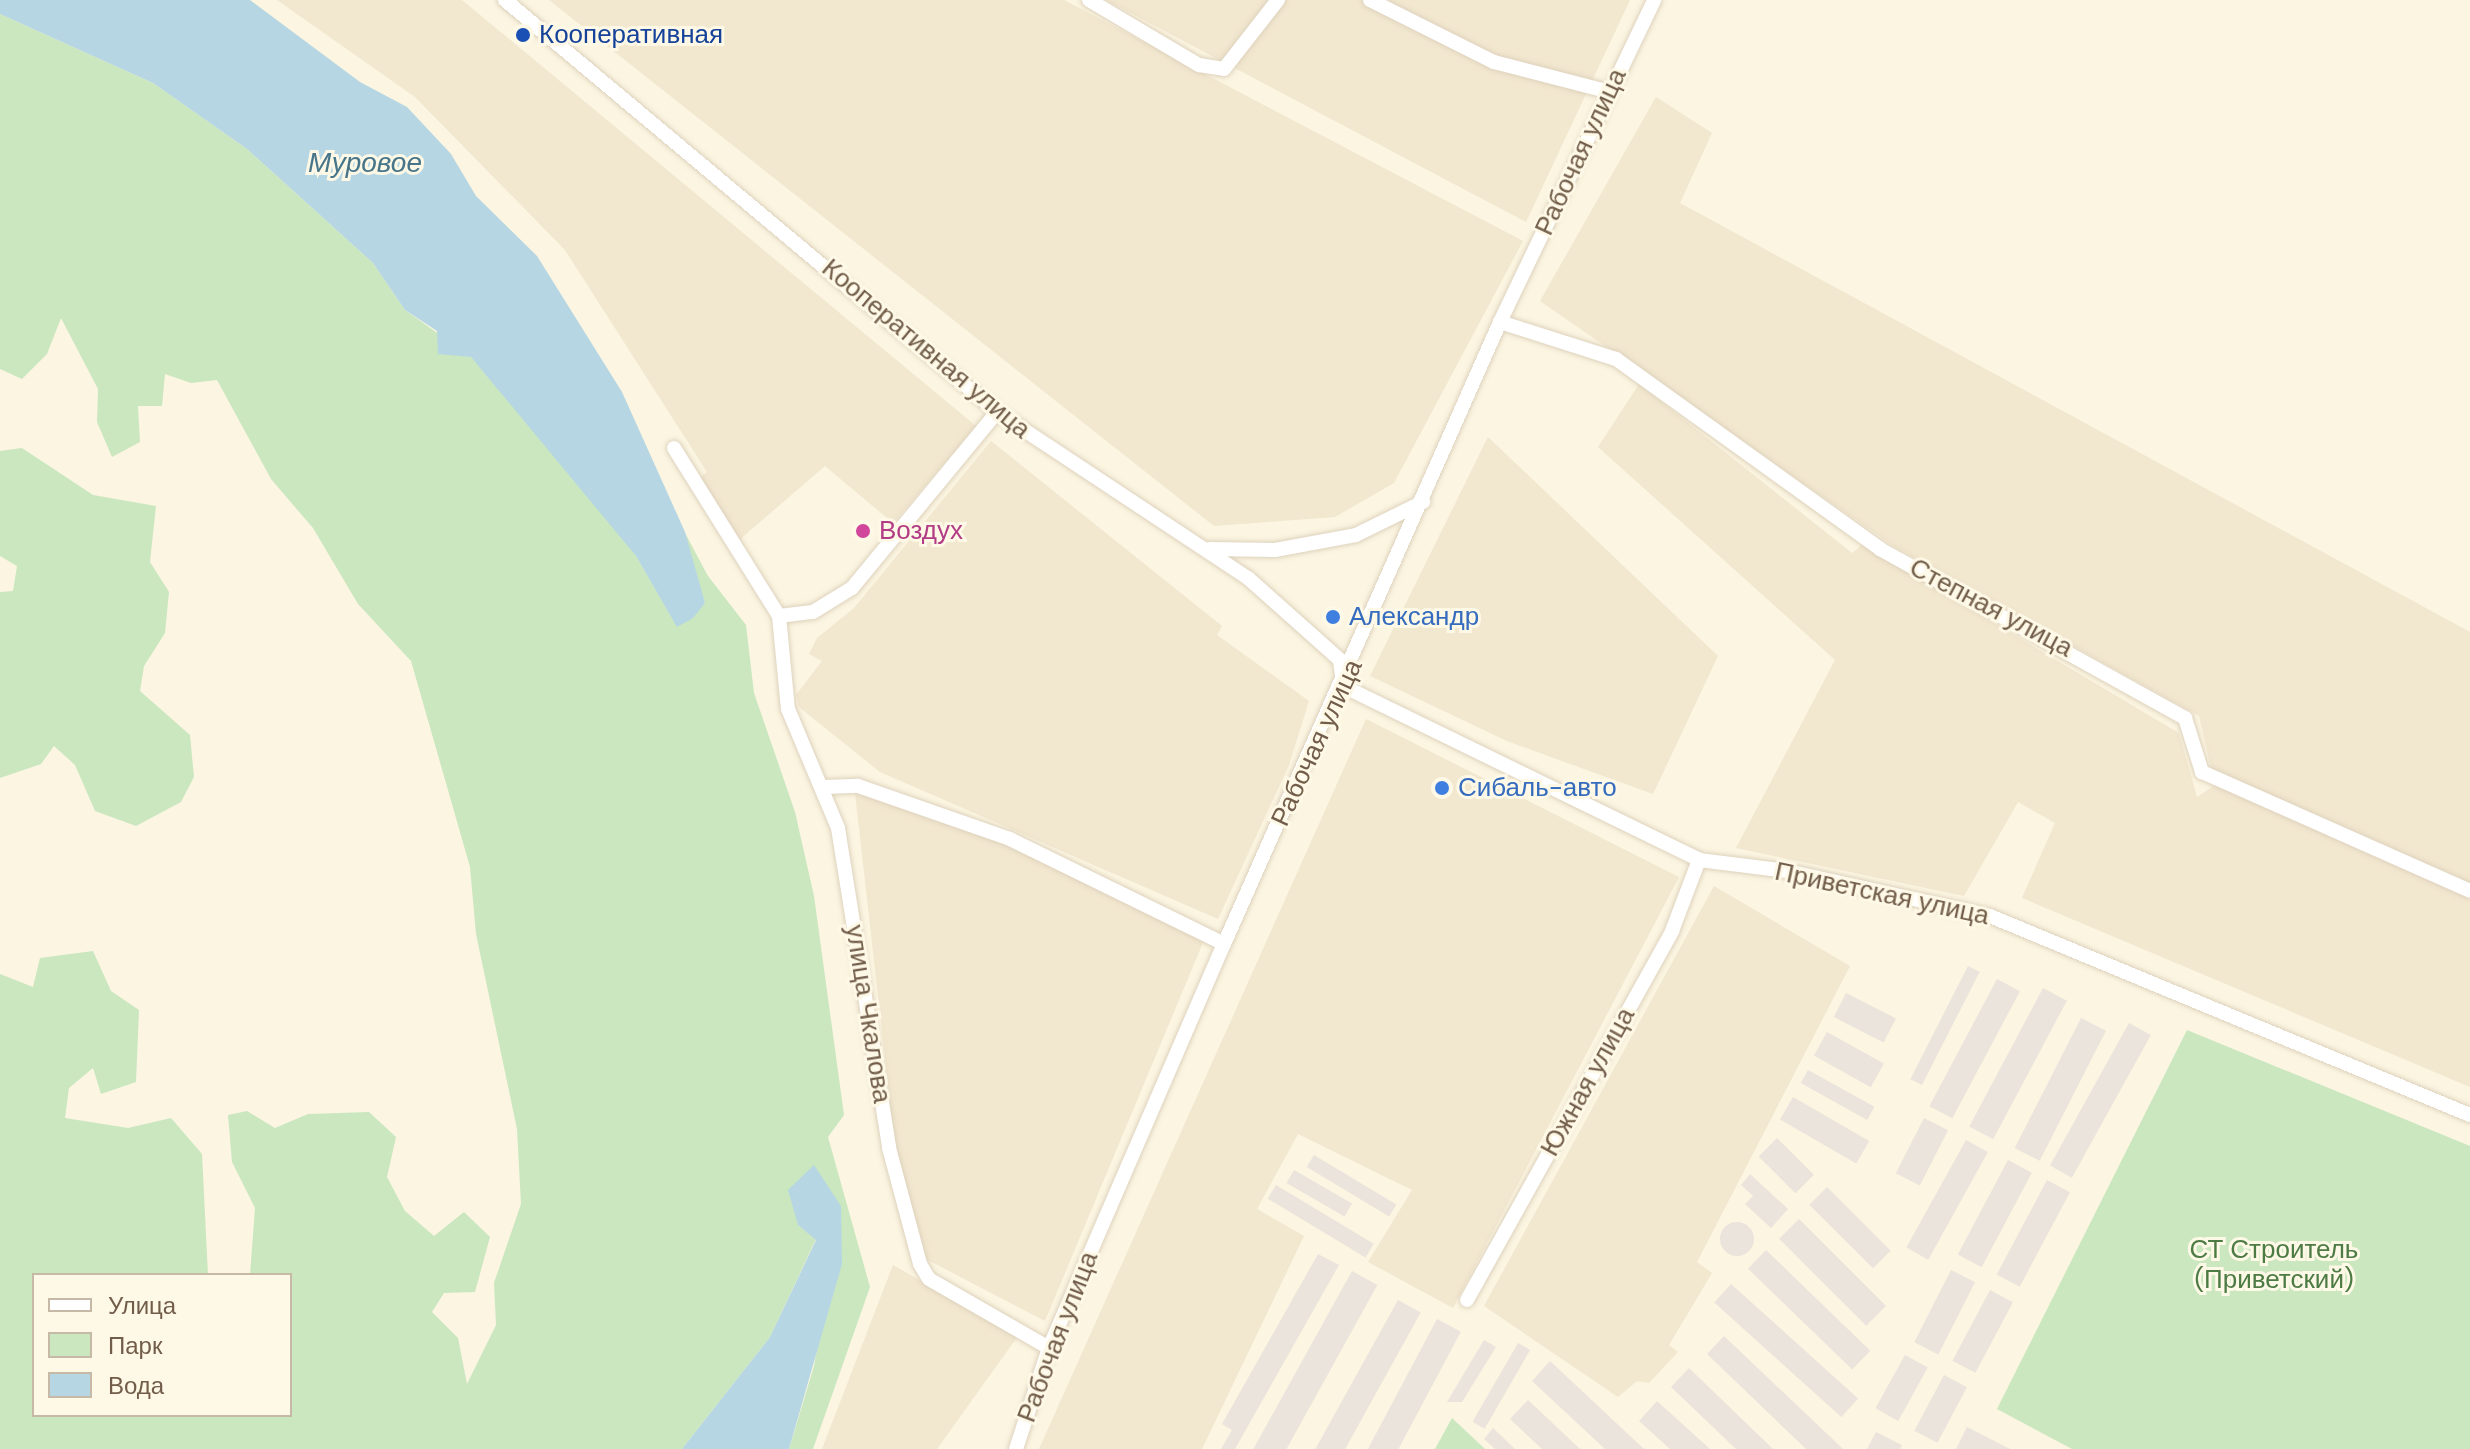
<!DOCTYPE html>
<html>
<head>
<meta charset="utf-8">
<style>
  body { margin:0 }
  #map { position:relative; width:2470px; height:1449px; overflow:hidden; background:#fbf5e1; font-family:"DM Sans",sans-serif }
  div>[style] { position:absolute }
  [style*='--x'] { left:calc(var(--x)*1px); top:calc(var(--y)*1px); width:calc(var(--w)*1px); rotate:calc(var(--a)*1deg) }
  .residential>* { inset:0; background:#f2e7cf }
  .industrial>* { inset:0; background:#eae4dc; transform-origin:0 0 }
  .round { border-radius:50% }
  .green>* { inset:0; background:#cae7c0 }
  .water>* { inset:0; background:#b6d6e3 }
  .roads { filter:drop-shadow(0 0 2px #ded2bd) drop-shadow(0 0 2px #ded2bd) }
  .street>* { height:14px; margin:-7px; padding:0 7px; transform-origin:7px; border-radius:7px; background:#fff }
  .dots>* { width:22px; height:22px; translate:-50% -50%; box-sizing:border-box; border:4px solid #fef8e6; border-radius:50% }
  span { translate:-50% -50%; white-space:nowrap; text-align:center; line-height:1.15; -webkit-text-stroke:6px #fef8e6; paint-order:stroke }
  .transit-label { font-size:26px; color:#164399 }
  .left { translate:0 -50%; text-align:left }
  .street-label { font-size:26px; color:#715d49 }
  .hotel-label { font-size:26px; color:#b23c85 }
  .shop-label { font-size:26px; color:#366cbe }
  .park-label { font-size:26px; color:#4d7b44 }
  .water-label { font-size:28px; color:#47758a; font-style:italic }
  .legend { position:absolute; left:32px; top:1273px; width:260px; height:144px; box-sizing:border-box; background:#fef8e6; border:2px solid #c6baa7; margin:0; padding:10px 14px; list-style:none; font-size:24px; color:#715d49 }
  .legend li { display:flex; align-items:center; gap:16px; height:40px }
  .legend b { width:40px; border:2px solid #c6baa7 }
</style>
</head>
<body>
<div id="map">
  <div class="residential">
    <i style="clip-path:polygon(277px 0,462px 0,976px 426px,893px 523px,825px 466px,738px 541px,698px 479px,707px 472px,565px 250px,415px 97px)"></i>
    <i style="clip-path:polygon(549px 0,1064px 0,1523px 241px,1394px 483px,1335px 517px,1214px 526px)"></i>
    <i style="clip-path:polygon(1106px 0,1630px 0,1526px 222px)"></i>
    <i style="clip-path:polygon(1656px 97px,1712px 133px,1680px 203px,2470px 632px,2470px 1087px,2022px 898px,2055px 823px,2018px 802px,1964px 896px,1736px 848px,1835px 660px,1598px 447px,1639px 384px,1852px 553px,1862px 545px,2179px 733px,2197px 797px,2215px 785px,2199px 716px,1895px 547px,1540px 301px)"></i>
    <i style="clip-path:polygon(1488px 437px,1718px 656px,1653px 794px,1507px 741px,1370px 676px)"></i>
    <i style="clip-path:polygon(991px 441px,1222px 626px,1217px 635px,1309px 701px,1289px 765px,1218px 919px,880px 772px,799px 707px,796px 695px,822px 661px,809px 654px,817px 638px,854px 608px)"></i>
    <i style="clip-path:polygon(1366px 719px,1679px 877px,1453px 1308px,1368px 1262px,1412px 1190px,1298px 1134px,1257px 1209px,1304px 1236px,1202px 1449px,1039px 1449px)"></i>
    <i style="clip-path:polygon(855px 793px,989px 837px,1204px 940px,1045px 1321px,922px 1257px,896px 1155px)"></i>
    <i style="clip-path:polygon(1714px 886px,1850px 966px,1697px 1262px,1712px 1273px,1669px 1345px,1678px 1352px,1649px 1383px,1637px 1381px,1618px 1397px,1484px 1306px)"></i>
    <i style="clip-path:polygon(893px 1265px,1018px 1336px,937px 1449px,822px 1449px)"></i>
  </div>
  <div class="industrial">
    <i style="left:1968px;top:966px;width:13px;height:127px;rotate:27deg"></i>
    <i style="left:1997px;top:979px;width:26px;height:144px;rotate:28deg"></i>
    <i style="left:2043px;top:988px;width:27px;height:157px;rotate:28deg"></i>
    <i style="left:1846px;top:993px;width:56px;height:27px;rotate:27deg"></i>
    <i style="left:2081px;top:1018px;width:28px;height:146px;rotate:27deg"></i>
    <i style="left:2129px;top:1023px;width:25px;height:163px;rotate:29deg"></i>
    <i style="left:1827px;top:1032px;width:65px;height:27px;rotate:29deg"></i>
    <i style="left:1808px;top:1070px;width:76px;height:15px;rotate:29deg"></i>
    <i style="left:1793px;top:1097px;width:88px;height:26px;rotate:30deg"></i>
    <i style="left:1924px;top:1118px;width:27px;height:62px;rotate:27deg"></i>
    <i style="left:1777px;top:1138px;width:52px;height:26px;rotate:45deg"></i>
    <i style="left:1966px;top:1140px;width:25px;height:123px;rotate:29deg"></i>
    <i style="left:1314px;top:1155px;width:96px;height:14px;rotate:31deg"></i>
    <i style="left:2008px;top:1160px;width:27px;height:107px;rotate:28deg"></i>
    <i style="left:1294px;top:1170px;width:67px;height:15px;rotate:30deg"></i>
    <i style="clip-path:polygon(1750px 1174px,1788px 1209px,1771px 1228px,1745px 1204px,1753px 1196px,1741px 1185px)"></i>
    <i style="left:2047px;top:1180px;width:26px;height:107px;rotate:28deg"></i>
    <i style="left:1276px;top:1185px;width:114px;height:16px;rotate:31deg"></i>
    <i style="left:1827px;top:1187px;width:90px;height:25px;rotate:45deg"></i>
    <i style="left:1799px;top:1219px;width:123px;height:28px;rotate:45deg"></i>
    <i class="round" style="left:1720px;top:1222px;width:34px;height:34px"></i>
    <i style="left:1766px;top:1250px;width:145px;height:26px;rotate:44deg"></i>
    <i style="clip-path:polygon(1318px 1254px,1339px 1265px,1235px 1449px,1221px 1449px,1232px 1430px,1222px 1424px)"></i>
    <i style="left:1951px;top:1270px;width:27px;height:81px;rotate:27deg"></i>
    <i style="left:1352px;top:1271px;width:29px;height:204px;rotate:29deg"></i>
    <i style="left:1731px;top:1284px;width:171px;height:25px;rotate:42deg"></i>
    <i style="left:1990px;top:1290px;width:26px;height:80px;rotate:28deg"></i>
    <i style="left:1398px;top:1300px;width:26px;height:171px;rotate:29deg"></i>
    <i style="left:1437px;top:1319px;width:27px;height:149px;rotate:28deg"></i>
    <i style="clip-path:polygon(1724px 1336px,1843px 1449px,1806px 1449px,1707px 1354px)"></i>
    <i style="clip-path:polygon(1484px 1340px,1496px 1347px,1462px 1402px,1447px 1402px)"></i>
    <i style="left:1518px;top:1343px;width:14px;height:91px;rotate:30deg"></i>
    <i style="left:1905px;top:1355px;width:26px;height:61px;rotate:29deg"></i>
    <i style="clip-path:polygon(1550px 1361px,1644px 1449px,1605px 1449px,1532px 1381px)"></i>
    <i style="clip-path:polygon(1689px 1368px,1773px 1449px,1736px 1449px,1671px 1387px)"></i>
    <i style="left:1944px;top:1375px;width:26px;height:63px;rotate:28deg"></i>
    <i style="clip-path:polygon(1528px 1400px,1580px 1449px,1542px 1449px,1510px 1419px)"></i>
    <i style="clip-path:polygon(1657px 1401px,1710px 1449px,1670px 1449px,1639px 1421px)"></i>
    <i style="clip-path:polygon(1967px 1427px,2010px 1449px,1956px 1449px)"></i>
    <i style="clip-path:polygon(1493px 1428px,1515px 1449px,1495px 1449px,1484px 1439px)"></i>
    <i style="clip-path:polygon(1876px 1432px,1902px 1445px,1900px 1449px,1867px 1449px)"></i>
  </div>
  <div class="green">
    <i style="clip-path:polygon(0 14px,153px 83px,247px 149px,373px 263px,405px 310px,471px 357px,549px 442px,636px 556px,677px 626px,705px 603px,669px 503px,708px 576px,746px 625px,754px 693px,795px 812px,814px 896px,844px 1115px,828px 1137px,870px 1287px,813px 1449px,789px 1449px,814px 1366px,841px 1206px,798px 1225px,816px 1239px,770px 1337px,682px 1449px,0 1449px,0 974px,33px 987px,40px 958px,93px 951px,111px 991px,139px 1010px,136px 1082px,101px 1094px,93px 1068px,69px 1088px,65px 1118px,128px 1128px,171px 1118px,202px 1154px,208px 1275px,34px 1275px,34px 1415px,290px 1415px,290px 1275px,250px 1275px,255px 1208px,232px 1162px,228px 1115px,247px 1111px,275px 1128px,308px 1114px,369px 1112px,396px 1137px,387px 1177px,405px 1211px,434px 1236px,464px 1212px,490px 1237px,475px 1292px,444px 1293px,432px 1312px,458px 1338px,467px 1384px,496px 1325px,494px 1283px,521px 1204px,517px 1129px,476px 934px,470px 867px,411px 661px,358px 604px,313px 528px,271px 479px,217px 380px,191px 383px,165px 374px,162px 406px,138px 406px,140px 442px,112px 457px,97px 422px,98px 389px,61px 318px,47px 354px,22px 379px,0 369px)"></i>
    <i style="clip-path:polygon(22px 448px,93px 495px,156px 506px,150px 562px,169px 592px,165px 633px,144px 666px,140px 691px,190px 735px,194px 777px,181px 802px,136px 826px,95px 811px,75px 765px,54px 746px,41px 764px,0 778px,0 592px,13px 591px,17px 566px,0 556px,0 451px)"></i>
    <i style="clip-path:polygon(2187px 1030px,2470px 1146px,2470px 1449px,2072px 1449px,1997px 1409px)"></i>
    <i style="clip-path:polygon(1452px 1418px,1485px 1449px,1435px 1449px)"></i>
  </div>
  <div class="water">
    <i style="clip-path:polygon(0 0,250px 0,360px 82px,407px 107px,451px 154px,476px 196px,537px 256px,622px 392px,685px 532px,705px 603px,693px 618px,677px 627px,636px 556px,471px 357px,438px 354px,437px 331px,405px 310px,373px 263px,247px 149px,153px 83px,0 14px)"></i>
    <i style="clip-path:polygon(814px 1165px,841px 1206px,842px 1264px,789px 1449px,682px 1449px,770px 1337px,816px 1240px,798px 1225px,788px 1190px)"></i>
  </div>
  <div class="roads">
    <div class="street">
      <i style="--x:505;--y:0;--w:642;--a:39.94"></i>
      <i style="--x:997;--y:412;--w:301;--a:33.5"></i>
      <i style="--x:1248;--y:578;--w:123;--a:41.7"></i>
      <i style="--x:1340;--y:660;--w:26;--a:83"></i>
      <i style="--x:1343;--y:686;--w:396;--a:26"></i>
      <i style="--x:1699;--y:860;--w:89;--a:7.1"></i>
      <i style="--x:1787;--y:871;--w:208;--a:12.5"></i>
      <i style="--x:1990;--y:916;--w:520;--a:22.52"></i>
      <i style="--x:1089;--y:0;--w:128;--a:30.6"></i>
      <i style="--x:1199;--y:65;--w:25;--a:9"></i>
      <i style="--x:1224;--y:69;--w:88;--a:-52"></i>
      <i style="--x:1370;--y:0;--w:139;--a:26.6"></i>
      <i style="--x:1494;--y:62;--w:120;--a:14.5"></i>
      <i style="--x:1500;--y:322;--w:122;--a:17.7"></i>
      <i style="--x:1616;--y:359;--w:325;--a:35.7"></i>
      <i style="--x:1880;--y:549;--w:349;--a:29"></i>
      <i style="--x:2185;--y:718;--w:57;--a:72.5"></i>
      <i style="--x:2202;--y:772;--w:293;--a:23.9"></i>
      <i style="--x:674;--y:448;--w:198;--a:58"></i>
      <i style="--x:779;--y:616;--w:93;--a:84.5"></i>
      <i style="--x:788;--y:709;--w:129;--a:67.2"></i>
      <i style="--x:838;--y:828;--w:324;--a:80.9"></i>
      <i style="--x:889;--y:1148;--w:120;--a:75"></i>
      <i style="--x:920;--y:1264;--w:17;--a:59"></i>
      <i style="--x:929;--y:1279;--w:138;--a:29.9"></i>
      <i style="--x:1210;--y:549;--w:65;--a:0.9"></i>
      <i style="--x:1275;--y:550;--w:82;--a:-10.5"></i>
      <i style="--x:1356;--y:535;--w:75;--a:-26.2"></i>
      <i style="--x:779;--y:616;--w:34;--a:-7"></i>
      <i style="--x:813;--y:612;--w:46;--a:-31.6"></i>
      <i style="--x:852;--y:588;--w:228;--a:-50.5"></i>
      <i style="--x:825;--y:787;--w:33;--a:-2"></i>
      <i style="--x:858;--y:786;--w:161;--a:19.2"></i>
      <i style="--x:1010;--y:839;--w:238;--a:26.1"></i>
      <i style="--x:1467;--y:1300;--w:422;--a:-60.9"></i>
      <i style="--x:1672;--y:931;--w:76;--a:-69.2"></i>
      <i style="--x:1016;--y:1449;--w:106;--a:-71.9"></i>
      <i style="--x:1049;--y:1348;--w:440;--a:-66.6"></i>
      <i style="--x:1224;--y:944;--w:680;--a:-66.07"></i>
      <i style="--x:1500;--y:322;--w:357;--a:-64.4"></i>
    </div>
  </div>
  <div class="dots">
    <i style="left:523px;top:35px;background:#1a4fb4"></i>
    <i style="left:863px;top:531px;background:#d1479c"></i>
    <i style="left:1333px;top:617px;background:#3f7fe0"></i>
    <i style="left:1442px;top:788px;background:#3f7fe0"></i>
  </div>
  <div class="transit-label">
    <span class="left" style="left:539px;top:35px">Кооперативная</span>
  </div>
  <div class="street-label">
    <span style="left:1581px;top:152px;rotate:-65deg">Рабочая улица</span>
    <span style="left:926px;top:349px;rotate:40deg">Кооперативная улица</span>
    <span style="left:1991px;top:608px;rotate:28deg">Степная улица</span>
    <span style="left:1317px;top:743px;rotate:-65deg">Рабочая улица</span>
    <span style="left:1882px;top:894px;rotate:12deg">Приветская улица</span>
    <span style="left:868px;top:1014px;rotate:81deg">улица Чкалова</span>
    <span style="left:1588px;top:1082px;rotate:-61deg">Южная улица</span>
    <span style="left:1058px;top:1337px;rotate:-69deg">Рабочая улица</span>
  </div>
  <div class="hotel-label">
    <span class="left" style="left:879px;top:531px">Воздух</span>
  </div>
  <div class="shop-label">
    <span class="left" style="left:1349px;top:617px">Александр</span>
    <span class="left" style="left:1458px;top:788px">Сибаль-авто</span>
  </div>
  <div class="park-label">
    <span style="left:2274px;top:1265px">СТ Строитель<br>(Приветский)</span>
  </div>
  <div class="water-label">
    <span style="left:365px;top:163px">Муровое</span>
  </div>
  <ul class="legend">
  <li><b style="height:10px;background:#fff"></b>Улица</li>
  <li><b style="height:22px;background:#cae7c0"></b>Парк</li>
  <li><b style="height:22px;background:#b6d6e3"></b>Вода</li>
  </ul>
</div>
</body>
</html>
